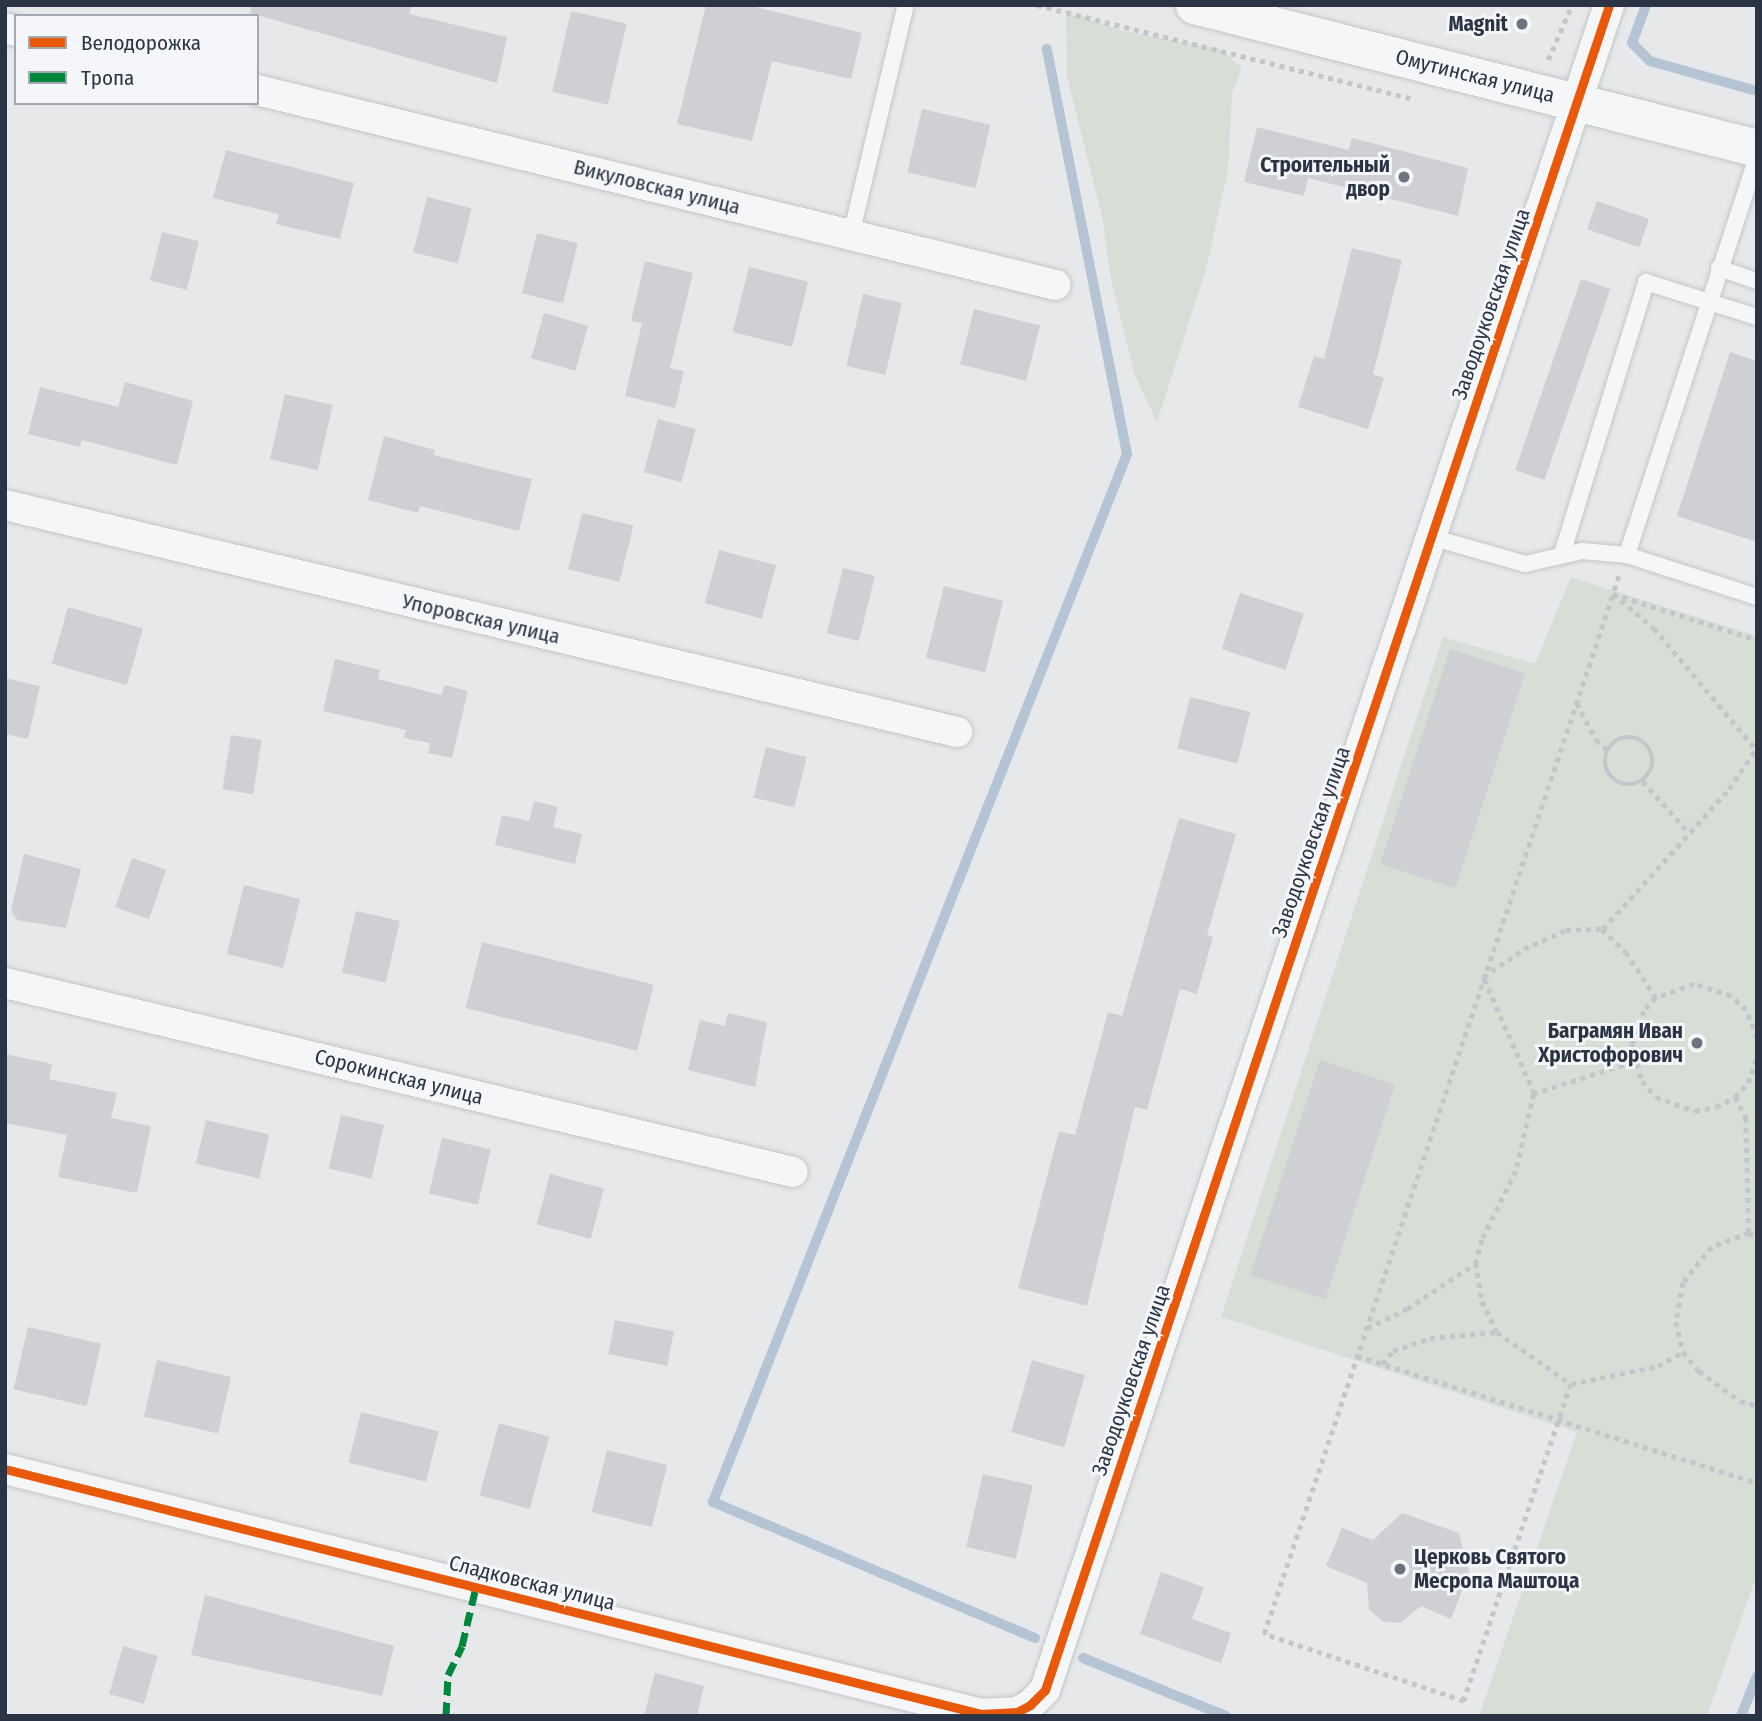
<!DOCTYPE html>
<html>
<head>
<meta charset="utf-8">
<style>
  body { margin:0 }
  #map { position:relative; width:1762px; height:1721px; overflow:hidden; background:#e6e8ea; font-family:"Fira Sans Condensed",sans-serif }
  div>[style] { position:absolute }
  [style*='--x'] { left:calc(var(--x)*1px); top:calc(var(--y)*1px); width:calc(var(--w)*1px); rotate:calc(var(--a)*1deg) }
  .green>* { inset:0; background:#d6ded6 }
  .stream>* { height:10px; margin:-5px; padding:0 5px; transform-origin:5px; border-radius:5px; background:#b4c4d5 }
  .building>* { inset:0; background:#ced0d3; transform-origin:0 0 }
  .path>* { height:4.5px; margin-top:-2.25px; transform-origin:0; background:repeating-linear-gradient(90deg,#c5c6ca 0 5px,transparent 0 10px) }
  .path>.ring { margin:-2.25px; padding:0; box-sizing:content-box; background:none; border:4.5px solid #c5c6ca; border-radius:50% }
  .roads { filter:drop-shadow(0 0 2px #c4c6c8) drop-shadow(0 0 2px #c4c6c8) }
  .service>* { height:16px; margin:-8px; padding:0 8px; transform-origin:8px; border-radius:8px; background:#f5f6f7 }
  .minor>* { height:30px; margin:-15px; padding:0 15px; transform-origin:15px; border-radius:15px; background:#f5f6f7 }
  .tertiary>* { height:37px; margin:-18.5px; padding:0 18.5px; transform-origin:18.5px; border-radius:18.5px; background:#f5f6f7 }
  .quiet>* { height:7px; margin-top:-3.5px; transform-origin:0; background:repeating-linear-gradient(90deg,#00873e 0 14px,transparent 0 21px) }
  .cycleway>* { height:9px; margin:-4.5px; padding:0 4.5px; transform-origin:4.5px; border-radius:4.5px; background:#e8590c }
  .dots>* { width:19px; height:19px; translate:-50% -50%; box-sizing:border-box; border:4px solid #f4f6f9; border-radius:50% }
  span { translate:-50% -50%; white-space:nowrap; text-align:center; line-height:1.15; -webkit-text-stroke:6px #f4f6f9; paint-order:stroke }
  .poi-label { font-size:21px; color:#2b3445; font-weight:700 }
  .right { translate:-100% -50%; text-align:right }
  .left { translate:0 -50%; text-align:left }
  .street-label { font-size:21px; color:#2b3445 }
  .frame { position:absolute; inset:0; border:7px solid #2b3445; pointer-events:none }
  .legend { position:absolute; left:14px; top:14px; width:245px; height:91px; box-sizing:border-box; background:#f4f6f9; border:2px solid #a4a8b1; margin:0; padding:9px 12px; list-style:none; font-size:21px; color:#2b3445 }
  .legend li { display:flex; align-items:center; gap:14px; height:35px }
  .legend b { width:35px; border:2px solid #a4a8b1 }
</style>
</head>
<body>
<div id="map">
  <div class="green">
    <i style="clip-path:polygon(1078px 15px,1123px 31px,1220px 49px,1242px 68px,1232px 93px,1228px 170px,1206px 269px,1157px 422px,1134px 373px,1111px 279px,1102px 216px,1067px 76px,1066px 16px)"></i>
    <i style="clip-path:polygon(1571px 577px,1757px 636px,1757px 1574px,1707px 1716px,1479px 1716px,1577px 1432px,1221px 1317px,1443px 637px,1535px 664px)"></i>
  </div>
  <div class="stream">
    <i style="--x:1646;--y:5;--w:40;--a:110.2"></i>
    <i style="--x:1632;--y:43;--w:25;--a:45"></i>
    <i style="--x:1650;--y:61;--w:111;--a:15.7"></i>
    <i style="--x:1035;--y:1638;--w:350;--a:-157.1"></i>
    <i style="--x:713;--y:1502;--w:1127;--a:-68.44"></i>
    <i style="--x:1127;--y:454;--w:413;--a:-101.2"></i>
    <i style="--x:1083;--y:1658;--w:154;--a:22.1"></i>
    <i style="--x:1741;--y:1716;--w:43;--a:-68.2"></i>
  </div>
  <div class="building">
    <i style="clip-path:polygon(251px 5px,412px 5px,409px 14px,507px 37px,497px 83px,250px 13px)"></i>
    <i style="clip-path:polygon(706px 5px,748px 5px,862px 33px,851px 79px,772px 61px,752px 141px,677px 124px)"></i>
    <i style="left:571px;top:11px;width:57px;height:83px;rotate:13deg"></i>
    <i style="left:922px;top:109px;width:70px;height:65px;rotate:13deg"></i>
    <i style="clip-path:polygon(1257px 127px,1349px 150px,1352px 138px,1468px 168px,1458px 216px,1308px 178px,1304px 196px,1244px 182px)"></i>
    <i style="clip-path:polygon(226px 150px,354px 183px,340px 239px,276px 224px,279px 214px,213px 198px)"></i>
    <i style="left:427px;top:197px;width:46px;height:57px;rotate:14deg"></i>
    <i style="left:1597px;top:201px;width:55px;height:30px;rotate:19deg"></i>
    <i style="left:162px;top:232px;width:38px;height:50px;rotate:14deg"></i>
    <i style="left:537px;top:233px;width:42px;height:62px;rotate:14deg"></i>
    <i style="clip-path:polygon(1352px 248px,1402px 260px,1373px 374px,1384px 378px,1368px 429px,1298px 407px,1314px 356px,1324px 359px)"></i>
    <i style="clip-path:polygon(645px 261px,693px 273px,670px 368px,684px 371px,675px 408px,625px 396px,642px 323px,631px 321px)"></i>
    <i style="left:749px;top:267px;width:61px;height:67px;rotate:14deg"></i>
    <i style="left:1581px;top:279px;width:31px;height:202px;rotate:19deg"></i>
    <i style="left:863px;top:294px;width:40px;height:74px;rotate:13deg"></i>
    <i style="left:974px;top:309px;width:68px;height:57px;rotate:14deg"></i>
    <i style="left:544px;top:313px;width:46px;height:47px;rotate:16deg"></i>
    <i style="clip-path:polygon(1730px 352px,1757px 361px,1757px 542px,1677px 516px)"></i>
    <i style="clip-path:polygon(125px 382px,193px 401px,177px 465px,82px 440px,80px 447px,28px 434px,40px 387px,118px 407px)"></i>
    <i style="left:285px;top:394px;width:49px;height:67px;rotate:13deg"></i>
    <i style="left:658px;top:419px;width:39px;height:55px;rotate:15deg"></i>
    <i style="clip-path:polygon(384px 436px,435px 450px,433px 455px,532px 479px,519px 531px,420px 506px,418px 513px,368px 500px)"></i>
    <i style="left:582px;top:513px;width:53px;height:58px;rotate:14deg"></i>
    <i style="left:719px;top:550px;width:59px;height:55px;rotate:15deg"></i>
    <i style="left:843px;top:568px;width:33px;height:67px;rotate:14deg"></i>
    <i style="left:944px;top:586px;width:61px;height:74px;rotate:14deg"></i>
    <i style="left:1240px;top:593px;width:67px;height:59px;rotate:18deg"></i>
    <i style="left:68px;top:607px;width:78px;height:59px;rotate:16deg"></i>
    <i style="left:1450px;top:649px;width:79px;height:226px;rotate:18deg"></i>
    <i style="clip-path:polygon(335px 659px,380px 670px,378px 679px,442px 695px,444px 685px,468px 691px,452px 758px,428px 753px,430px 743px,404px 738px,406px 730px,323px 711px)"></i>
    <i style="clip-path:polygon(5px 678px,40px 686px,28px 739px,5px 734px)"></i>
    <i style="left:1190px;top:697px;width:62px;height:53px;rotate:14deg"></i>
    <i style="left:231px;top:735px;width:31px;height:55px;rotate:9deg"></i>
    <i style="left:766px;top:747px;width:42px;height:52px;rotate:14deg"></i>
    <i style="clip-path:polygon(534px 801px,558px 807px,553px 827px,582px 834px,575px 864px,495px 845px,502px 815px,529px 821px)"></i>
    <i style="clip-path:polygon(1179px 818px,1236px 834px,1207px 935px,1213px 937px,1197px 994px,1180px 989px,1147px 1110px,1135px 1107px,1087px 1306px,1018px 1288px,1059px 1131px,1075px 1135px,1108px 1012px,1122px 1016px)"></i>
    <i style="clip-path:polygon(24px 854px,81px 869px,66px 928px,17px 920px,11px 910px)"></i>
    <i style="left:132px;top:858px;width:36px;height:52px;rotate:19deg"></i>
    <i style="left:244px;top:885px;width:58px;height:71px;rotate:14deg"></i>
    <i style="left:356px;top:911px;width:45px;height:63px;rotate:13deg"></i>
    <i style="left:482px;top:942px;width:177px;height:68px;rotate:14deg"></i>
    <i style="clip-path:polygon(728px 1013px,767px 1022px,755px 1087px,688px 1070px,700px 1020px,725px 1026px)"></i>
    <i style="clip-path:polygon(5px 1054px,52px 1064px,49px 1079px,117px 1093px,111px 1118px,151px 1126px,137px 1193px,58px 1177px,67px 1135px,5px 1123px)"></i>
    <i style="left:1320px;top:1060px;width:79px;height:226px;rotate:18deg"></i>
    <i style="left:341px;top:1115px;width:44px;height:55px;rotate:13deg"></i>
    <i style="left:206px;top:1120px;width:65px;height:45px;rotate:13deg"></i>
    <i style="left:442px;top:1138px;width:50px;height:57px;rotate:13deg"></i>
    <i style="left:550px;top:1174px;width:56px;height:52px;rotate:15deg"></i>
    <i style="left:615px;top:1320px;width:60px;height:35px;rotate:11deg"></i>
    <i style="left:28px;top:1327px;width:75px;height:64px;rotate:13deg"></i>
    <i style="left:157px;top:1360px;width:76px;height:58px;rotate:13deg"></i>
    <i style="left:1032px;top:1360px;width:55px;height:75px;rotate:16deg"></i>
    <i style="left:361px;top:1412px;width:80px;height:52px;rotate:14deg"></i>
    <i style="left:499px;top:1423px;width:52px;height:75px;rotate:15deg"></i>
    <i style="left:607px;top:1450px;width:62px;height:64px;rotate:14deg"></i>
    <i style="left:983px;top:1474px;width:51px;height:75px;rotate:13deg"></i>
    <i style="clip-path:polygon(1402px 1513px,1459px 1533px,1469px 1572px,1451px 1619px,1421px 1606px,1400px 1623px,1382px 1621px,1369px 1609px,1367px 1583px,1326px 1566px,1342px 1528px,1373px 1540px)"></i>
    <i style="clip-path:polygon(1161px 1572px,1204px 1587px,1192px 1619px,1231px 1633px,1221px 1663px,1140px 1634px)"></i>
    <i style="clip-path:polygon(205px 1595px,394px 1646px,382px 1696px,191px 1655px)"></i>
    <i style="left:123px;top:1646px;width:36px;height:50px;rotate:16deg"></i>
    <i style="clip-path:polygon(655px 1673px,704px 1686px,697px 1716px,644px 1716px)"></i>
  </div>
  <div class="path">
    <i style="--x:1037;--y:5;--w:390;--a:14"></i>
    <i style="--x:1548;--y:60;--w:60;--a:-66.4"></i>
    <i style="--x:1619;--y:576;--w:19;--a:108"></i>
    <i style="--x:1613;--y:594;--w:53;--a:39.7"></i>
    <i style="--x:1654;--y:628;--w:158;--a:49.9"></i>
    <i style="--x:1577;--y:703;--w:42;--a:62.8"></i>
    <i style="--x:1596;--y:740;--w:15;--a:42"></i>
    <i class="ring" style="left:1605px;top:737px;width:43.5px;height:43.5px"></i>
    <i style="--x:1643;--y:781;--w:69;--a:48.5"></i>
    <i style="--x:1603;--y:929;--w:188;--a:-48"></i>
    <i style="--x:1729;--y:789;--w:48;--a:-56"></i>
    <i style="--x:1757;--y:1038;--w:30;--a:-111"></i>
    <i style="--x:1746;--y:1010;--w:21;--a:-137"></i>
    <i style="--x:1731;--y:996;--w:39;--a:-162"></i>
    <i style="--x:1694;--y:984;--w:40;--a:159.8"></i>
    <i style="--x:1656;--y:998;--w:18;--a:133"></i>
    <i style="--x:1644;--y:1011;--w:35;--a:110"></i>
    <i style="--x:1632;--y:1044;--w:38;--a:75"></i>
    <i style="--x:1642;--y:1081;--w:21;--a:49"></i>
    <i style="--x:1656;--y:1097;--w:41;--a:19.7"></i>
    <i style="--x:1695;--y:1111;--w:21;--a:-11"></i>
    <i style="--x:1716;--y:1107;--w:21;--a:-28"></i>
    <i style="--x:1735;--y:1097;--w:19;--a:-47"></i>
    <i style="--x:1748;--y:1083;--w:28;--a:-71"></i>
    <i style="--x:1633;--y:1062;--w:104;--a:162.1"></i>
    <i style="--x:1534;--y:1094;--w:79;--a:103.2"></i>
    <i style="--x:1516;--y:1171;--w:77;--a:116.2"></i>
    <i style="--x:1482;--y:1240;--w:24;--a:105"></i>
    <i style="--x:1476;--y:1263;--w:38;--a:81"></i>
    <i style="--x:1482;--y:1301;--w:34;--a:64"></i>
    <i style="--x:1497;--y:1332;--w:90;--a:35.1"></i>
    <i style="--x:1571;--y:1384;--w:89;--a:-11.7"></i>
    <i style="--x:1658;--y:1366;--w:29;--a:-29"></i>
    <i style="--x:1534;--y:1094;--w:128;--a:-113.6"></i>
    <i style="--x:1483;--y:977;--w:50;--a:-34.3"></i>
    <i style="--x:1524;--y:949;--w:46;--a:-24.3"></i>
    <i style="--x:1566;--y:930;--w:36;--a:-2"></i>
    <i style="--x:1602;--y:929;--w:33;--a:44"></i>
    <i style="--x:1626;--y:952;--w:55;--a:56.9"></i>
    <i style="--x:1735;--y:1097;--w:24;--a:62"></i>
    <i style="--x:1746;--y:1118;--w:115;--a:88.5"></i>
    <i style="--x:1749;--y:1233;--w:40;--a:159"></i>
    <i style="--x:1712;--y:1247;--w:46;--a:128.9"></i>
    <i style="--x:1683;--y:1283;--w:40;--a:100"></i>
    <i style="--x:1676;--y:1322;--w:31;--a:77"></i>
    <i style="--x:1683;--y:1352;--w:25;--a:50"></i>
    <i style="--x:1699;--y:1371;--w:51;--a:36.2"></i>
    <i style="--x:1740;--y:1401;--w:18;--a:16"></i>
    <i style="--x:1749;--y:1233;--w:9;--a:32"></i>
    <i style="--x:1367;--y:1328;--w:44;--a:-25.4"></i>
    <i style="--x:1407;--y:1309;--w:83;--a:-33.7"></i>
    <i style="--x:1357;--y:1356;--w:420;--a:17.6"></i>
    <i style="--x:1382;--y:1364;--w:17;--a:-50"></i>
    <i style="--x:1393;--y:1351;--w:39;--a:-19"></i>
    <i style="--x:1430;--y:1338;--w:67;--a:-5.1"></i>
    <i style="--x:1571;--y:1384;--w:335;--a:108.7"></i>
    <i style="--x:1464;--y:1701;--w:211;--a:-161.5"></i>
    <i style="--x:1264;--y:1634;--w:1097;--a:-71.45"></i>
    <i style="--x:1613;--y:594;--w:151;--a:17.7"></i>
  </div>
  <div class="roads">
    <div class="service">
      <i style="--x:1757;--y:157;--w:419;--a:108.1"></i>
      <i style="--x:1627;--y:555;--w:137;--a:17.9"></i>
      <i style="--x:851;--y:235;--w:236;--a:-76.6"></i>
      <i style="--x:1719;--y:268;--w:40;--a:18.9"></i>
      <i style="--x:1431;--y:537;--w:98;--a:16"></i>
      <i style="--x:1525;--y:564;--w:58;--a:-12.8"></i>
      <i style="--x:1582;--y:551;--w:45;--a:5.1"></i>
      <i style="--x:1562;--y:554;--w:285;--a:-72.8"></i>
      <i style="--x:1646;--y:282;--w:116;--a:17.5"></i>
    </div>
    <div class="minor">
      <i style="--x:5;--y:28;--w:11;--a:15"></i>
      <i style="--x:257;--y:90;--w:822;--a:13.72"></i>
      <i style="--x:5;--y:505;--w:979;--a:13.41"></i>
      <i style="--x:5;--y:983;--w:810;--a:13.49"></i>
      <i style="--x:5;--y:1469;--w:1006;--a:14.09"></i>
      <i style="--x:981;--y:1714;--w:36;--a:-3"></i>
      <i style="--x:1017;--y:1712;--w:15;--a:-28"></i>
      <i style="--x:1030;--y:1705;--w:21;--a:-45"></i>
      <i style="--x:1045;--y:1690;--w:1777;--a:-71.49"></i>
    </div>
    <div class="tertiary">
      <i style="--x:1194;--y:5;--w:581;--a:14.25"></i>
    </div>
  </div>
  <div class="quiet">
    <i style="--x:446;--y:1716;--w:41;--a:-87.2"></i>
    <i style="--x:448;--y:1675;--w:32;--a:-64"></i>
    <i style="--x:462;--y:1646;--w:61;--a:-76.7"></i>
  </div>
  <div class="cycleway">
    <i style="--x:5;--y:1469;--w:1006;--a:14.09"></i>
    <i style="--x:981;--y:1714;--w:36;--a:-3"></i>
    <i style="--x:1017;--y:1712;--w:15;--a:-28"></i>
    <i style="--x:1030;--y:1705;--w:21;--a:-45"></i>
    <i style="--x:1045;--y:1690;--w:1777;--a:-71.49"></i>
  </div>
  <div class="dots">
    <i style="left:1522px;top:24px;background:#6c737f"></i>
    <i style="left:1404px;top:177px;background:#6c737f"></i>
    <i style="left:1697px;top:1043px;background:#6c737f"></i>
    <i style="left:1400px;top:1569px;background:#6c737f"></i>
  </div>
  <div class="poi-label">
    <span class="right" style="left:1508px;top:24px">Magnit</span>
    <span class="right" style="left:1390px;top:177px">Строительный<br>двор</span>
    <span class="right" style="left:1683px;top:1043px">Баграмян Иван<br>Христофорович</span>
    <span class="left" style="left:1414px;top:1569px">Церковь Святого<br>Месропа Маштоца</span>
  </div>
  <div class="street-label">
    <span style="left:1475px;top:76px;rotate:14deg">Омутинская улица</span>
    <span style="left:657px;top:187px;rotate:14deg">Викуловская улица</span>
    <span style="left:1491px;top:304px;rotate:-71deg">Заводоуковская улица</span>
    <span style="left:481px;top:619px;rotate:13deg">Упоровская улица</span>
    <span style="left:1311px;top:842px;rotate:-71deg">Заводоуковская улица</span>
    <span style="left:399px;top:1077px;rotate:14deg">Сорокинская улица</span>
    <span style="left:1131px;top:1380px;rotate:-71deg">Заводоуковская улица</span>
    <span style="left:532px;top:1583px;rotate:14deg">Сладковская улица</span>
  </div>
  <div class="frame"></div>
  <ul class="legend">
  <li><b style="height:9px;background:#e8590c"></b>Велодорожка</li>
  <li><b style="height:9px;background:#00873e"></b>Тропа</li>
  </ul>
</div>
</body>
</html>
